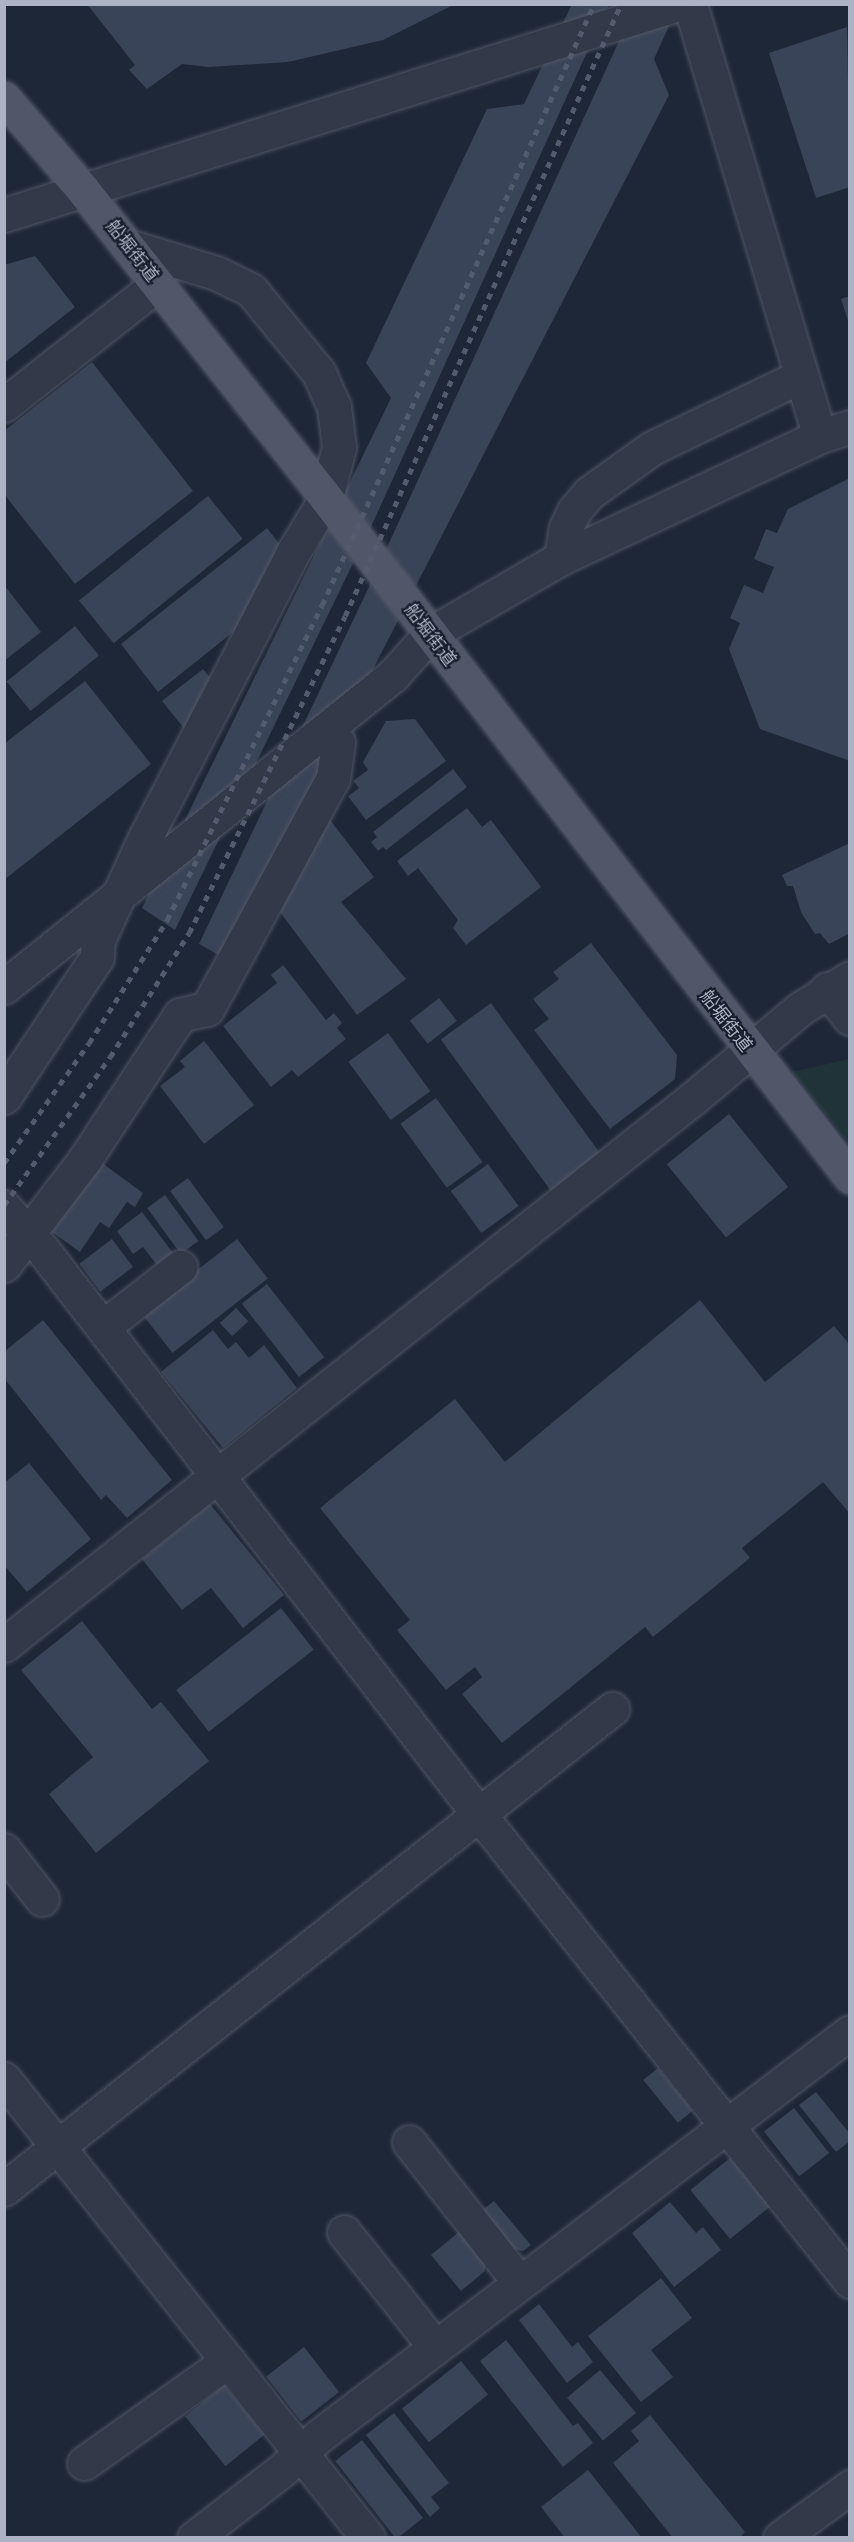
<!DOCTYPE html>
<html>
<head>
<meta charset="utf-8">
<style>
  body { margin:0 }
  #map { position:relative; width:854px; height:2542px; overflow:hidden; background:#1e2737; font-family:"PT Sans","Noto Sans JP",sans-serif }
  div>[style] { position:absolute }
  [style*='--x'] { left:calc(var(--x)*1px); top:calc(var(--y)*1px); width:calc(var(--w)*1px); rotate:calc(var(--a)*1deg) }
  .green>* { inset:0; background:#203338 }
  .building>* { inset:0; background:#3a4458; transform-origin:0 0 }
  .roads { filter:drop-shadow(0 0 2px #4f5666) drop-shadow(0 0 2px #4f5666) }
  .minor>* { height:33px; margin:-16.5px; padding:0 16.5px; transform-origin:16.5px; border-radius:16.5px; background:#323948 }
  .major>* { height:33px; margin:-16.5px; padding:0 16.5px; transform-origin:16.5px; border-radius:16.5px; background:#4f5768 }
  .rail>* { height:4.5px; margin-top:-2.25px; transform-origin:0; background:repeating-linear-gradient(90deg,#535c6f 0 6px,transparent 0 12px) }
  span { translate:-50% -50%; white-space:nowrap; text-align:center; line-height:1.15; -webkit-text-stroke:4.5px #171e2c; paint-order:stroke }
  .street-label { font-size:18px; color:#abb3c5 }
  .frame { position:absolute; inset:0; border:6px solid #abb3c5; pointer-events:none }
</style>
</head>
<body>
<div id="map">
  <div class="green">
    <i style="clip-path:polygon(849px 1059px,850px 1059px,849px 1143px,792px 1072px)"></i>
  </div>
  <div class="building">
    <i style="clip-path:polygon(87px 4px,455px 4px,383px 40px,288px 62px,208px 67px,182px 64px,147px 89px,129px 70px,135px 65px)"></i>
    <i style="clip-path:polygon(572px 4px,609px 4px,375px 518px,175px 930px,142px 908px,391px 398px,366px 363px,487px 109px,524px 104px)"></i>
    <i style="clip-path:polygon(636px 4px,679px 4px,654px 59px,669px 95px,224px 958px,199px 944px,368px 589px)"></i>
    <i style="clip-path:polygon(847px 27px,850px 187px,816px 198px,769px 53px)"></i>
    <i style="clip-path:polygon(35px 256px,75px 307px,4px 363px,4px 265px)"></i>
    <i style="clip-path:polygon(850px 296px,850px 324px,849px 324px,841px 299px)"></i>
    <i style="clip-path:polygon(92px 362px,193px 491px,75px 584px,4px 494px,4px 431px)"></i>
    <i style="clip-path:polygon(850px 478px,850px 761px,760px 729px,729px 649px,740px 623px,730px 618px,744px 585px,763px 593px,774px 567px,754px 559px,766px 529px,777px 533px,788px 509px)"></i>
    <i style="left:208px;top:496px;width:55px;height:166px;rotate:51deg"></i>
    <i style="clip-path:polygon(267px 528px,284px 550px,247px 621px,158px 692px,121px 644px)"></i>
    <i style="clip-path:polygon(4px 585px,41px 632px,4px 661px)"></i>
    <i style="left:75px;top:626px;width:38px;height:88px;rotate:51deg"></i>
    <i style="clip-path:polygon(203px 669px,213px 681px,187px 732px,162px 701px)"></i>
    <i style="clip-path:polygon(85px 681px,151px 764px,4px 880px,4px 744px)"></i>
    <i style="clip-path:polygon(415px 719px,446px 761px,366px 820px,348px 796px,359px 788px,353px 781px,368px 770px,363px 762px,386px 721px)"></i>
    <i style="clip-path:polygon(453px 769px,467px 787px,386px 850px,383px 847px,378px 851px,371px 842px,377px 837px,373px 832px)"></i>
    <i style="clip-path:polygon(467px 808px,482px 827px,491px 820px,541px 887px,466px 945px,453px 928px,458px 920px,418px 868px,408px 876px,397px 861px)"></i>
    <i style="clip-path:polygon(330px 820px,374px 877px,341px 902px,406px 979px,357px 1015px,280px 912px)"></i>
    <i style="clip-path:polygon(850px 843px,850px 933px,829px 944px,820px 933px,815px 934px,801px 912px,793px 886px,787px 886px,782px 875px)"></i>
    <i style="clip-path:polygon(591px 943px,677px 1055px,675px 1079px,610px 1129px,534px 1030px,549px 1019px,533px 999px,559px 979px,553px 972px)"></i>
    <i style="clip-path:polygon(283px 965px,326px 1020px,334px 1013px,342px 1023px,337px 1028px,346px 1039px,298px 1077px,292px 1070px,271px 1087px,223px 1026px,277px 983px,271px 975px)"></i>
    <i style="left:439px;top:998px;width:29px;height:37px;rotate:52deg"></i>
    <i style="left:491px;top:1003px;width:189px;height:62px;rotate:54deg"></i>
    <i style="left:388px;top:1033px;width:72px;height:49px;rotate:54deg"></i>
    <i style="clip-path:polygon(204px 1041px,254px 1105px,204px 1144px,160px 1086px,185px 1067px,180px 1061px)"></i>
    <i style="left:436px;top:1098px;width:79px;height:44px;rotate:54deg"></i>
    <i style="left:729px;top:1114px;width:94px;height:80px;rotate:51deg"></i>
    <i style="clip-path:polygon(102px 1163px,143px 1193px,135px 1207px,127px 1202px,109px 1228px,100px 1222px,80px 1252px,52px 1232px)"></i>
    <i style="left:488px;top:1164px;width:52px;height:46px;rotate:54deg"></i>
    <i style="left:188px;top:1178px;width:61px;height:22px;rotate:54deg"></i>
    <i style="left:165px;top:1195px;width:57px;height:22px;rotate:54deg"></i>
    <i style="clip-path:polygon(142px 1212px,173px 1253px,157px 1265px,143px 1247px,133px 1254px,117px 1231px)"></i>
    <i style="left:112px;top:1239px;width:35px;height:41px;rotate:53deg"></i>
    <i style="left:237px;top:1239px;width:50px;height:121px;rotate:52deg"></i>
    <i style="left:267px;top:1284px;width:93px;height:32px;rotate:52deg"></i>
    <i style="clip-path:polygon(700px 1300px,765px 1382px,834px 1326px,850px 1345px,850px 1514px,823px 1482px,742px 1548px,750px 1558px,653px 1637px,645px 1627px,502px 1743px,462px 1694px,482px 1677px,475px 1667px,446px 1690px,397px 1630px,410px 1620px,320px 1508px,455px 1399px,505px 1462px)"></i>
    <i style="left:236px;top:1308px;width:18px;height:22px;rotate:47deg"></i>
    <i style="clip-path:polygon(43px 1320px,172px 1480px,127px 1518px,106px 1495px,101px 1500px,4px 1378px,4px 1352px)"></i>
    <i style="clip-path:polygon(213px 1330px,228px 1349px,236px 1342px,249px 1358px,264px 1345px,297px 1388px,223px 1448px,161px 1372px)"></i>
    <i style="clip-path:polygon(29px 1463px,91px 1539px,27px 1592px,4px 1565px,4px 1483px)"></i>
    <i style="clip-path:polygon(210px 1504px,284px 1595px,243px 1628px,211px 1588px,182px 1610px,142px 1559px)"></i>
    <i style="left:281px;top:1608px;width:53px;height:133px;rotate:52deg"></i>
    <i style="clip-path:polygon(82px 1621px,152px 1709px,161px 1702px,209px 1761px,96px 1853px,49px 1794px,93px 1757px,21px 1670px)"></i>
    <i style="left:658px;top:2068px;width:55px;height:19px;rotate:51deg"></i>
    <i style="clip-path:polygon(816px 2092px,850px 2134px,850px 2141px,836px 2152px,799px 2105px)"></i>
    <i style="left:794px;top:2108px;width:57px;height:38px;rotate:52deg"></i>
    <i style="left:730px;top:2158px;width:63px;height:51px;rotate:51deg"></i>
    <i style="clip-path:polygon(494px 2201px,531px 2245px,523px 2251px,512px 2249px,481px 2211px)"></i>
    <i style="clip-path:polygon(670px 2202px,696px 2233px,703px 2227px,721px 2250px,674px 2287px,632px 2233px)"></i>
    <i style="clip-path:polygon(460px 2231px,485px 2261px,485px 2271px,461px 2291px,431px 2255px)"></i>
    <i style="clip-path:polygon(661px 2278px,692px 2318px,651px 2350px,673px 2377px,641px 2402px,588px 2336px)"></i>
    <i style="clip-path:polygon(539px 2304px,572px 2347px,578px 2342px,593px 2362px,567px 2383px,519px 2320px)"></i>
    <i style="clip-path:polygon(506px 2340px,573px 2426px,578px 2423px,593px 2443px,563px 2467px,480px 2361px)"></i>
    <i style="left:304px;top:2347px;width:57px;height:48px;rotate:52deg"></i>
    <i style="left:461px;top:2361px;width:43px;height:76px;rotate:51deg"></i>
    <i style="left:600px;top:2370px;width:56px;height:43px;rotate:50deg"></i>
    <i style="left:224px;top:2385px;width:64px;height:50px;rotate:51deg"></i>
    <i style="clip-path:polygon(394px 2413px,449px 2483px,431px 2497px,440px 2508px,430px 2517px,366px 2435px)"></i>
    <i style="clip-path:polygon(650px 2415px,745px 2532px,739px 2538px,673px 2538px,613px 2463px,639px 2441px,631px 2431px)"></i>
    <i style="left:362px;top:2440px;width:99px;height:34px;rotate:52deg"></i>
    <i style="clip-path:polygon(588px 2470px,642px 2538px,565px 2538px,541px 2507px)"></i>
  </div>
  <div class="roads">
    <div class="minor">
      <i style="--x:690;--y:4;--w:451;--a:73.3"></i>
      <i style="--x:4;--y:215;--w:706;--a:-17.38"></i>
      <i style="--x:4;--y:405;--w:196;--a:-38.2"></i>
      <i style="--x:561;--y:558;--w:30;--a:-81"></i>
      <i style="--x:566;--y:528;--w:19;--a:-65"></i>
      <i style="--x:574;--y:511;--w:23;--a:-50"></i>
      <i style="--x:589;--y:493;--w:77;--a:-35.5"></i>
      <i style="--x:652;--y:448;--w:165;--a:-25.8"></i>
      <i style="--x:4;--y:987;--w:499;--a:-38.7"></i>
      <i style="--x:393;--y:675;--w:55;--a:-47.9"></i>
      <i style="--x:430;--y:634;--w:151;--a:-30.1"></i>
      <i style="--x:561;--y:558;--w:286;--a:-25.2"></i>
      <i style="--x:820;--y:436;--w:31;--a:-17"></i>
      <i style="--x:827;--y:989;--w:37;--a:52"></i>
      <i style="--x:4;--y:1097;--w:168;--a:-56.4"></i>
      <i style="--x:97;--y:957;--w:17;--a:-87"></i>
      <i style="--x:98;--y:940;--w:112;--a:-65.3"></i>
      <i style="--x:145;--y:838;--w:320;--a:-62.6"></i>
      <i style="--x:292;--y:554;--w:66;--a:-58.7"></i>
      <i style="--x:326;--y:498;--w:53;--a:-75.7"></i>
      <i style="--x:339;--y:447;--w:40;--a:-97.1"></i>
      <i style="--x:334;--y:407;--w:37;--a:-114"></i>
      <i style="--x:319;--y:373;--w:107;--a:-129.3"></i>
      <i style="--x:251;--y:290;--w:39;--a:-154"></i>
      <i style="--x:216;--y:273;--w:92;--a:-162.9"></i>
      <i style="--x:4;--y:1207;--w:57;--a:47.9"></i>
      <i style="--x:42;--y:1249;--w:695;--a:52.31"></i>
      <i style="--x:467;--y:1799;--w:616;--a:51.53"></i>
      <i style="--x:4;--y:1265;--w:133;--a:-52.6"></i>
      <i style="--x:85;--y:1159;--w:173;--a:-56.6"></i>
      <i style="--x:180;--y:1015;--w:28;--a:-13"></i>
      <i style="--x:207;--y:1009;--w:263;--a:-61.4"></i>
      <i style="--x:333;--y:778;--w:36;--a:-82"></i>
      <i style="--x:338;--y:742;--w:17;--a:-126"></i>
      <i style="--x:103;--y:1327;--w:98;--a:-37.9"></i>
      <i style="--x:4;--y:1645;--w:877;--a:-38.43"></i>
      <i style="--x:691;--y:1100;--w:143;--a:-39.9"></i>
      <i style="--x:801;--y:1008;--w:57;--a:-31.5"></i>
      <i style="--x:4;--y:1850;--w:62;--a:52.2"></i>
      <i style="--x:4;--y:2079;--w:586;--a:51.58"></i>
      <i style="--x:409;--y:2142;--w:179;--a:51.8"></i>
      <i style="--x:4;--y:2189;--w:775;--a:-38.29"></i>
      <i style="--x:344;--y:2232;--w:147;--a:51.6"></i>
      <i style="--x:84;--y:2463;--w:176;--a:-35.3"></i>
      <i style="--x:194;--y:2538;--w:111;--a:-37.7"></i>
      <i style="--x:282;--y:2470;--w:50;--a:-42.6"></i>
      <i style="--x:319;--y:2436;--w:667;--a:-37.26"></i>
      <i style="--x:780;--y:2538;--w:87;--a:-36.1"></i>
    </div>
    <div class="major">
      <i style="--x:4;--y:98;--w:121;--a:49.3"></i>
      <i style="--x:83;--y:190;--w:392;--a:51.7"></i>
      <i style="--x:326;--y:498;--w:858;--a:52.34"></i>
    </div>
  </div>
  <div class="rail">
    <i style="--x:4;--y:1163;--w:147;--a:-54.7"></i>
    <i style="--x:89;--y:1043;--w:146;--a:-57.6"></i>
    <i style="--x:167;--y:920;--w:351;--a:-63.8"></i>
    <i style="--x:322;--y:605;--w:660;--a:-65.65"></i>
    <i style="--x:4;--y:1205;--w:182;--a:-54.4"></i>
    <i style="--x:110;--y:1057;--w:147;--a:-57.5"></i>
    <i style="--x:189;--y:933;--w:353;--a:-63.8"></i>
    <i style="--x:345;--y:616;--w:671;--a:-65.73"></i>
  </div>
  <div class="street-label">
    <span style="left:132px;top:251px;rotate:52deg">船堀街道</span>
    <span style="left:430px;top:635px;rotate:53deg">船堀街道</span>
    <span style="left:726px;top:1021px;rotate:52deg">船堀街道</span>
  </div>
  <div class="frame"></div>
</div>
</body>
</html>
